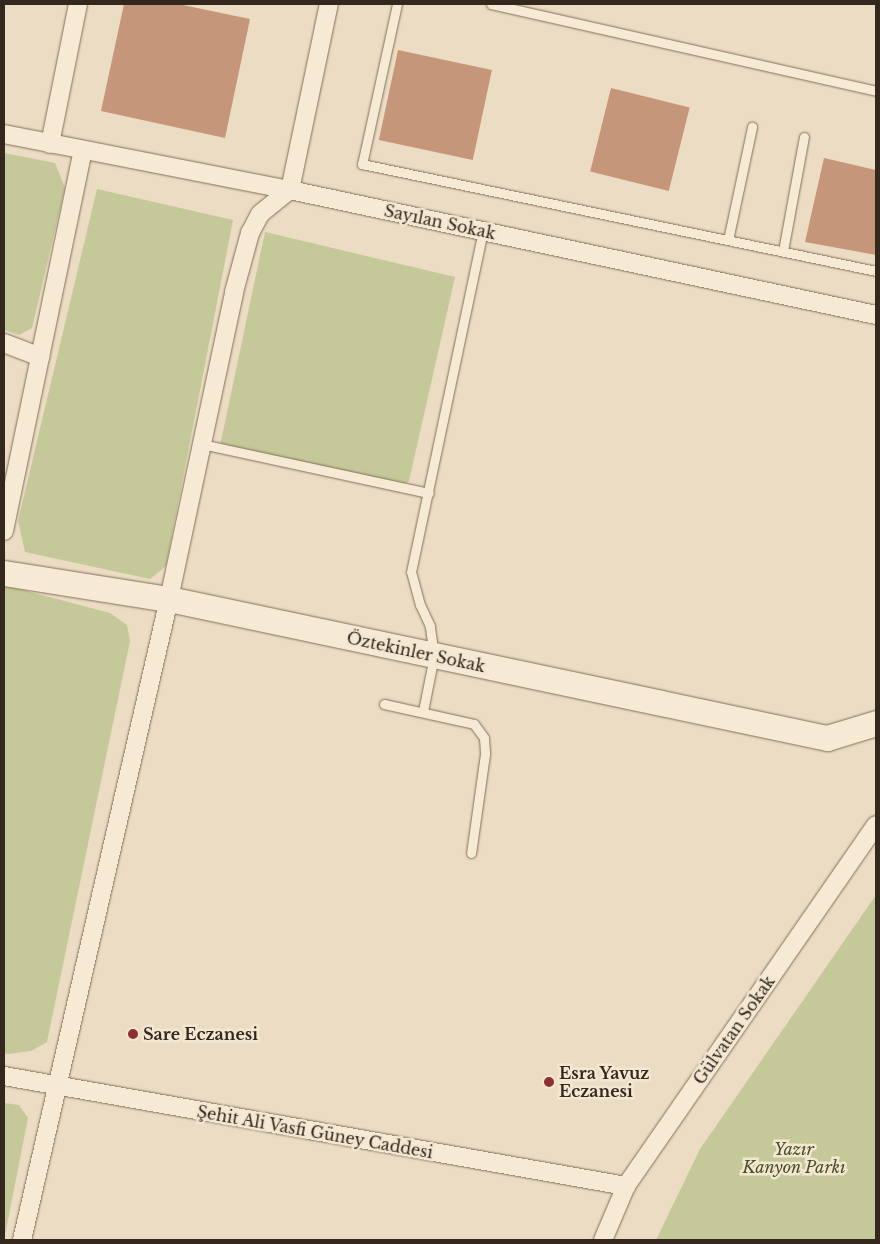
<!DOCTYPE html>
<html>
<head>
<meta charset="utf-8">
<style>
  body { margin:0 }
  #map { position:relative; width:880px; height:1244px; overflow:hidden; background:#ebdcc3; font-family:"Libre Baskerville",serif }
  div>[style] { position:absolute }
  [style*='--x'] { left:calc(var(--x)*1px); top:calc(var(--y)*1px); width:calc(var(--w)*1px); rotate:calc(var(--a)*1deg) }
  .green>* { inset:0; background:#c5c898 }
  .building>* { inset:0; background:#c6967b; transform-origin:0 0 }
  .roads { filter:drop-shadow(0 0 1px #836e5b) drop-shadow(0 0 1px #836e5b) }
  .lane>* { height:9px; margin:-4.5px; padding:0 4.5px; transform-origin:4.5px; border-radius:4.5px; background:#f6ead5 }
  .street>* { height:18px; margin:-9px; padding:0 9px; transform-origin:9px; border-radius:9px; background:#f6ead5 }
  .secondary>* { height:25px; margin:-12.5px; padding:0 12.5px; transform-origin:12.5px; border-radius:12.5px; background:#f6ead5 }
  .dots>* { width:14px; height:14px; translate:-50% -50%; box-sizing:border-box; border:2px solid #f3e7d2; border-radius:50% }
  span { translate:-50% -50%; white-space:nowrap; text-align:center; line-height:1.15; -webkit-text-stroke:5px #f3e7d2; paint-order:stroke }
  .street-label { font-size:16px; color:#34271e }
  .poi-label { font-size:16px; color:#34271e; font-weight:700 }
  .left { translate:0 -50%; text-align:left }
  .park-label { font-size:16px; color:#474f26; font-style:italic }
  .frame { position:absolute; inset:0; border:5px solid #34271e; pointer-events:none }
</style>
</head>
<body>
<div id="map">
  <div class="green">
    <i style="clip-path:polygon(4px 153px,55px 163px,65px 188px,32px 328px,19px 335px,4px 330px)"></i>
    <i style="clip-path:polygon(97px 189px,233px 220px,166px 566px,150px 579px,25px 552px,18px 521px)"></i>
    <i style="clip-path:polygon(265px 232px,455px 277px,409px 481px,400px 486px,220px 446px)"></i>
    <i style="clip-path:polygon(4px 585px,110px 613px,127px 625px,130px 641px,47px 1042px,31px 1051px,8px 1054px,4px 1053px)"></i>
    <i style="clip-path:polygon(876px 895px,876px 1240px,656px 1240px,700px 1149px)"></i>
    <i style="clip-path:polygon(4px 1103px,19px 1105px,28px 1118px,4px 1240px)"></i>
  </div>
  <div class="building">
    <i style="clip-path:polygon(124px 4px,178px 4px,250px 19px,225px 138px,101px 111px)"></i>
    <i style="left:398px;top:50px;width:96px;height:92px;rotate:12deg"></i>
    <i style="left:611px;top:88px;width:81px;height:86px;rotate:14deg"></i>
    <i style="clip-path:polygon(824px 158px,876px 170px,876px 255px,805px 242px)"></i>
  </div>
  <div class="roads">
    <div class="lane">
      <i style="--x:397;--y:4;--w:164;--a:102.3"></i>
      <i style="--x:362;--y:164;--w:525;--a:11.76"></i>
      <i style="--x:491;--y:4;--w:395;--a:12.7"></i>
      <i style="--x:728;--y:240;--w:116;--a:-78"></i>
      <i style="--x:783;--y:251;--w:116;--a:-79.6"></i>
      <i style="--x:202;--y:444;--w:232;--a:12.2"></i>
      <i style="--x:384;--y:704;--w:92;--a:12.5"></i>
      <i style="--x:474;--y:724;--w:17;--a:54"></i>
      <i style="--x:484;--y:738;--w:16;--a:86"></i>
      <i style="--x:485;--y:754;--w:100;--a:98"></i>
      <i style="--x:423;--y:711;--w:56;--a:-78.7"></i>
      <i style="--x:434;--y:656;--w:30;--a:-98"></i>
      <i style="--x:430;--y:626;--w:23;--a:-115"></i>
      <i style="--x:420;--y:605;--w:34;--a:-105"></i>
      <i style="--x:411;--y:572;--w:349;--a:-78.1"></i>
    </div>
    <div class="street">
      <i style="--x:4;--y:134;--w:291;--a:11.1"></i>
      <i style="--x:290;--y:190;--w:599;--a:12.04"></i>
      <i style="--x:50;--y:144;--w:143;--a:-78.7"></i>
      <i style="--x:4;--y:343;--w:39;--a:21"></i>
      <i style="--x:4;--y:531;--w:388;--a:-78.3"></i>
      <i style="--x:4;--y:1076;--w:632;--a:10.03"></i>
      <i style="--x:22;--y:1240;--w:658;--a:-77.08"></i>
      <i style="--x:169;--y:599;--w:314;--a:-78"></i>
      <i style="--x:234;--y:292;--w:61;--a:-74.8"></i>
      <i style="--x:250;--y:233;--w:21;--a:-62"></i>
      <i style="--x:260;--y:214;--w:38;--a:-39"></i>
      <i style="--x:290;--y:190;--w:190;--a:-78.2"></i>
      <i style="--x:603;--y:1240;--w:59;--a:-66.9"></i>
      <i style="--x:626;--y:1186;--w:439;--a:-55.3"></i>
    </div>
    <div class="secondary">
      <i style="--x:4;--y:573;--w:167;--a:9"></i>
      <i style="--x:169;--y:599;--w:673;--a:11.93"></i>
      <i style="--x:827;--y:738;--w:51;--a:-17"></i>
    </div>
  </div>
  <div class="dots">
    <i style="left:133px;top:1034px;background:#8e2f36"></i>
    <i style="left:549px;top:1082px;background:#8e2f36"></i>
  </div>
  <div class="street-label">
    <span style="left:440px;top:222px;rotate:12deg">Sayılan Sokak</span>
    <span style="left:416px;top:652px;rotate:12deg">Öztekinler Sokak</span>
    <span style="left:734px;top:1030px;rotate:-55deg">Gülvatan Sokak</span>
    <span style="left:315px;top:1132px;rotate:10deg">Şehit Ali Vasfi Güney Caddesi</span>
  </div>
  <div class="poi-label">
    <span class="left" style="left:143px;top:1034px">Sare Eczanesi</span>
    <span class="left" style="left:559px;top:1082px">Esra Yavuz<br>Eczanesi</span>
  </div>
  <div class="park-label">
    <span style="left:794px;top:1158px">Yazır<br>Kanyon Parkı</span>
  </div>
  <div class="frame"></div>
</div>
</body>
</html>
